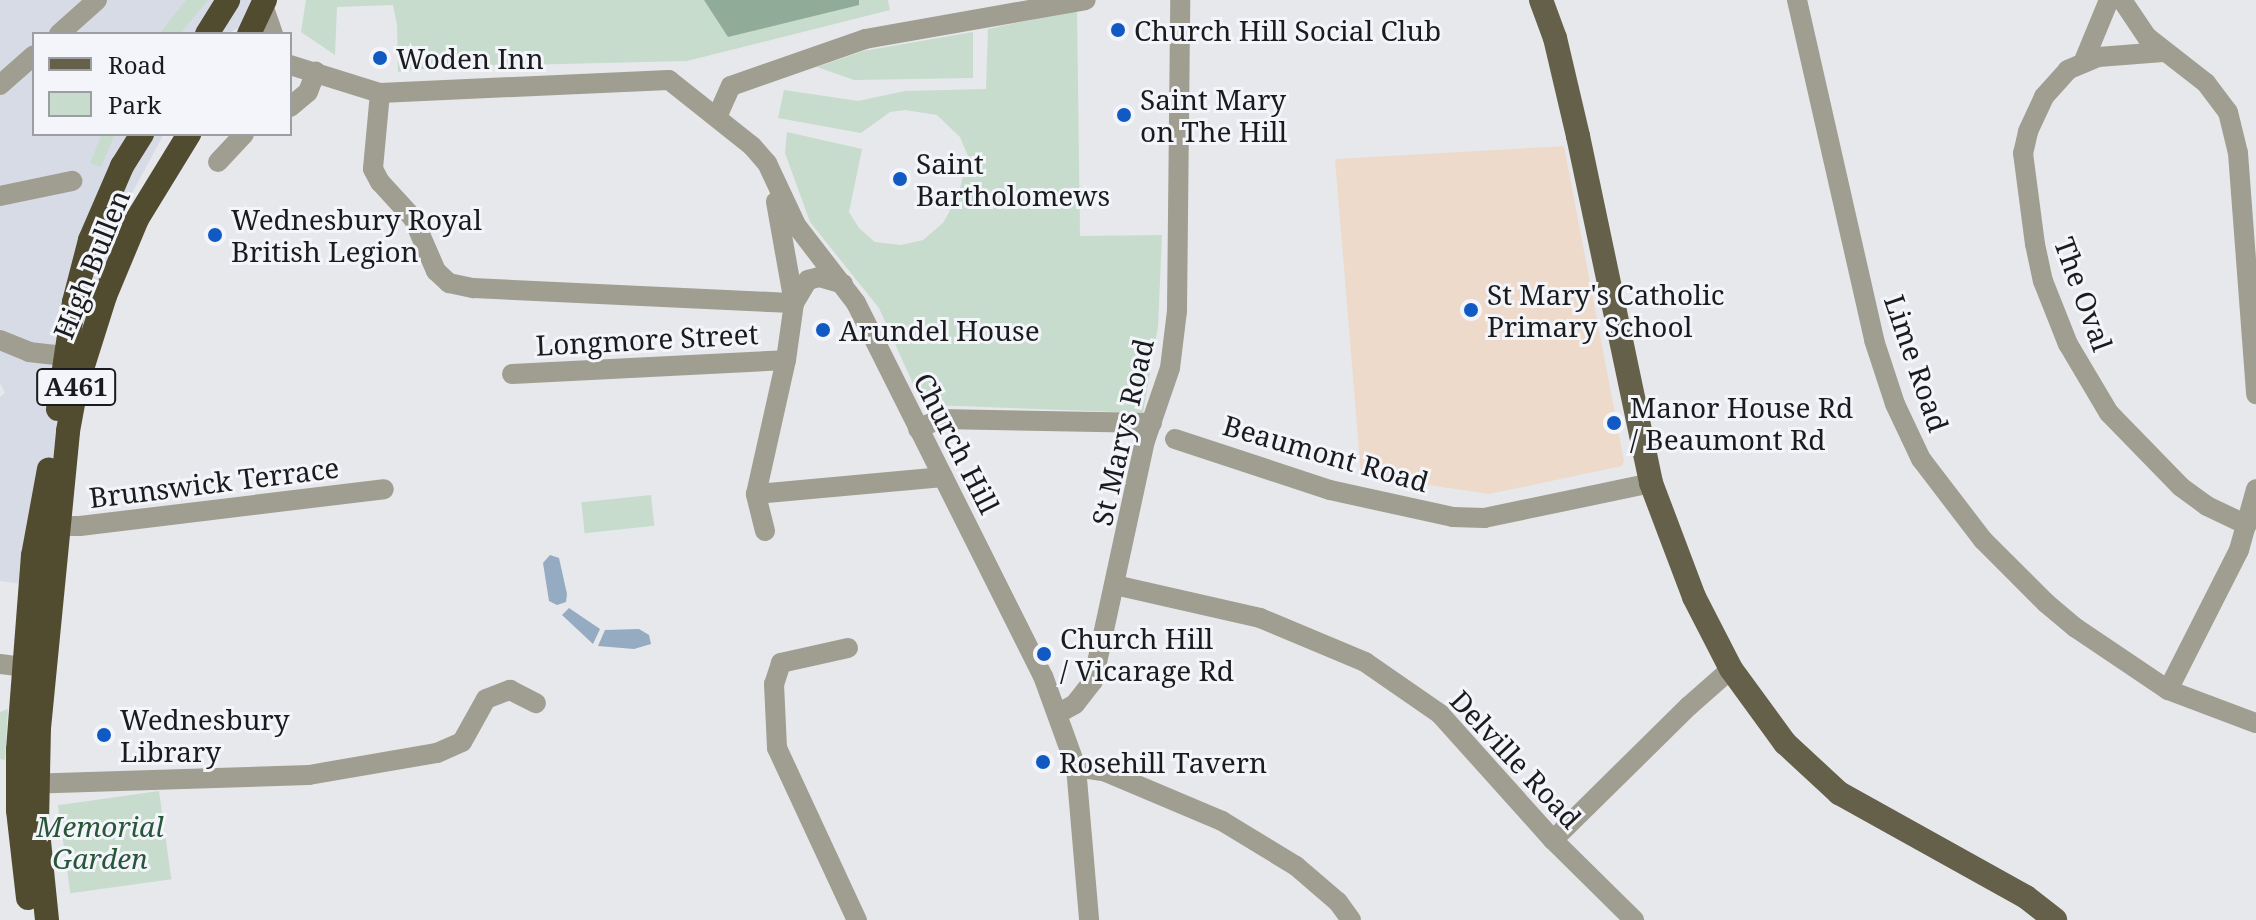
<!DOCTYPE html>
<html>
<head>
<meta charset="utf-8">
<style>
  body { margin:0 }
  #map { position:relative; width:2256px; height:920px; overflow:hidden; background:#e6e8ec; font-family:"Noto Serif",serif }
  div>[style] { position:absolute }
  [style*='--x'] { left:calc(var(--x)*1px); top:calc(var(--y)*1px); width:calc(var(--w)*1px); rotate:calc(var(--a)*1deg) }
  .built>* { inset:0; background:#d6dbe6 }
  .education>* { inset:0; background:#eedacb }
  .green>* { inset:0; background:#c7dccd; transform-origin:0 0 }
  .forest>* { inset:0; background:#90ac98 }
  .water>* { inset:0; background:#94abc1 }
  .minor>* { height:20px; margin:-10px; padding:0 10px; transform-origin:10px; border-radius:10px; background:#a09e91 }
  .major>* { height:24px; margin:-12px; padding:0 12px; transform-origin:12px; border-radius:12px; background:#656049 }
  .highway>* { height:24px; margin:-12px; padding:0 12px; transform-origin:12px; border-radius:12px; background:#514b30 }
  .dots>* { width:22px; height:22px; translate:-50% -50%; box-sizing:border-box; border:4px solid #f3f5fa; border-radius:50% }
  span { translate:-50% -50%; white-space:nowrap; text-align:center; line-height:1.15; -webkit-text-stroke:6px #f3f5fa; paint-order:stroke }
  .shield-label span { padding:2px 6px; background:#f3f5fa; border:2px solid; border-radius:6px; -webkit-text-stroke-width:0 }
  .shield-label { font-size:26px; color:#1a1b1c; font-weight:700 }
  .poi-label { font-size:28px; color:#1a1b1c }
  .left { translate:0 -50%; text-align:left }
  .street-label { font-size:28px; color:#1a1b1c }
  .park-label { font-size:28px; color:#285639; font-style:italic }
  .legend { position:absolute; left:32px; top:32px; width:260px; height:104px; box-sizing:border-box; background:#f3f5fa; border:2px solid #9c9ea1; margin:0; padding:10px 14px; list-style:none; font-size:24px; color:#1a1b1c }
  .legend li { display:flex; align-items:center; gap:16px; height:40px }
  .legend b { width:40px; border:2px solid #9c9ea1 }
</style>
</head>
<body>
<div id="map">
  <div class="built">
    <i style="clip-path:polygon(0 0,252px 0,238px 28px,228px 34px,34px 34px,34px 134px,164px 134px,114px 226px,31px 585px,0 581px,0 397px,5px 393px,0 383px)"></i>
  </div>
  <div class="education">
    <i style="clip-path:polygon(1564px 146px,1624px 461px,1622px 466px,1489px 494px,1361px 475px,1335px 159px)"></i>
  </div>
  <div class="green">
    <i style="clip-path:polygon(186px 0,208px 0,180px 34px,159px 34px)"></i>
    <i style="clip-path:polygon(306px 0,888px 0,890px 10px,687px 61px,441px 67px,398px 72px,397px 25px,393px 5px,337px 7px,335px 55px,301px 32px)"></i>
    <i style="clip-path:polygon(1077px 10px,1080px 236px,1162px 235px,1158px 327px,1143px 413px,931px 405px,922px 401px,914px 386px,879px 308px,810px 222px,785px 153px,787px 132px,862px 149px,849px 212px,859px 228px,875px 242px,901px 245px,923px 240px,943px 223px,958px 196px,968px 156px,960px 137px,937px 115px,905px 110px,890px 112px,861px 133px,778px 118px,784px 90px,858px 101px,905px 91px,986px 89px,988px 29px)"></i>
    <i style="clip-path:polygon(973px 32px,973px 78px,854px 80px,817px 67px,863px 51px)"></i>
    <i style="clip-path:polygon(102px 134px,115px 134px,101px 167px,90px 163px)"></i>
    <i style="left:651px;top:495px;width:31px;height:70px;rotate:84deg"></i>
    <i style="clip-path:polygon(8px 709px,5px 760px,0 759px,0 712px)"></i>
    <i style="left:159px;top:791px;width:89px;height:102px;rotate:82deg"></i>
  </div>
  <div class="forest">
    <i style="clip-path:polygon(704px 0,859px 0,859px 5px,728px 37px)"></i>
  </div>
  <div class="water">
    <i style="clip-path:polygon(550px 555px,559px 558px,567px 594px,566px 602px,557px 605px,549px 601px,543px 563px)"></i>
    <i style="clip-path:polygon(569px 608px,600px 629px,593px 644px,562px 615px)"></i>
    <i style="clip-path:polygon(639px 629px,649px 635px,651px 644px,634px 649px,598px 646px,605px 630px)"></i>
  </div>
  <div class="minor">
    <i style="--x:1797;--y:0;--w:349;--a:77.2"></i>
    <i style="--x:1874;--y:340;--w:67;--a:71.8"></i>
    <i style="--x:1895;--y:404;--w:61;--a:64.7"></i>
    <i style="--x:1921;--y:459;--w:102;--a:52.6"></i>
    <i style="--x:1983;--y:540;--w:89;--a:45"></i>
    <i style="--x:2046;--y:603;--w:39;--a:40"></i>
    <i style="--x:2076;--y:628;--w:111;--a:34"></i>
    <i style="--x:2168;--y:690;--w:94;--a:20.6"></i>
    <i style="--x:2122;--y:0;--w:45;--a:56"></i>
    <i style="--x:2147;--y:37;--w:75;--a:37.9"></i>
    <i style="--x:2206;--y:83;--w:36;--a:53"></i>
    <i style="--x:2228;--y:112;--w:42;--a:76.3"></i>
    <i style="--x:2238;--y:153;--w:242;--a:85.7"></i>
    <i style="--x:263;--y:5;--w:31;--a:71"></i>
    <i style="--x:59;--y:34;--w:51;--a:-41.8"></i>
    <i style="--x:2163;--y:52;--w:65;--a:175.6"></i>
    <i style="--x:2098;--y:57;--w:33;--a:157"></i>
    <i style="--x:2068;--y:70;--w:36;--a:132"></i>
    <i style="--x:2044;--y:97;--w:38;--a:115"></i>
    <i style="--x:2028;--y:132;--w:22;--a:103"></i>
    <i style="--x:2023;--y:153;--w:92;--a:82.5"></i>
    <i style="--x:2035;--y:244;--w:38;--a:78"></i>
    <i style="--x:2043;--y:281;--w:68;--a:68.4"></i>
    <i style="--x:2068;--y:344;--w:80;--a:59.3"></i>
    <i style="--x:2109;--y:413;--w:103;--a:45.8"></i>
    <i style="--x:2181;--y:487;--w:32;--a:36"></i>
    <i style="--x:2207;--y:506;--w:44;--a:25.4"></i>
    <i style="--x:2083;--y:63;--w:68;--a:-67.6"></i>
    <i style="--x:290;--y:65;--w:94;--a:17.3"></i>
    <i style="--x:380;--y:93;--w:289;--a:-2.6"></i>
    <i style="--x:669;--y:80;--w:106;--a:38.5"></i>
    <i style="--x:752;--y:146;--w:23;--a:49"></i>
    <i style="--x:767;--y:163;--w:68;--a:64.9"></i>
    <i style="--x:796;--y:225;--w:98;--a:52.4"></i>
    <i style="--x:856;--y:303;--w:417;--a:63.4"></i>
    <i style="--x:1043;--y:676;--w:97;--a:70.1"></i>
    <i style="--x:1076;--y:767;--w:154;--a:85.1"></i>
    <i style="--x:0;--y:85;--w:45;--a:-41.4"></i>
    <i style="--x:380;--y:93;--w:76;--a:95.3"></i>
    <i style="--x:373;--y:169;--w:15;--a:62"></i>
    <i style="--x:380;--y:182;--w:49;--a:47.5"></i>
    <i style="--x:413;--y:218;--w:58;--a:66.5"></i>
    <i style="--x:436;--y:271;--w:18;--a:43"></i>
    <i style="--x:449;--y:283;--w:25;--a:12"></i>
    <i style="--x:473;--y:288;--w:321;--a:2.7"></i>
    <i style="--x:290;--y:107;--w:23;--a:-40"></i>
    <i style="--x:308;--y:92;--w:22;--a:-69"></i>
    <i style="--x:717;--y:117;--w:34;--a:-66"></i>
    <i style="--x:731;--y:86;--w:142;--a:-19.3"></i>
    <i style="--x:865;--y:39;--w:224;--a:-10"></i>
    <i style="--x:218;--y:162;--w:38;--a:-47"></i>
    <i style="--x:0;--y:196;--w:74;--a:-11.8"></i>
    <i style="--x:794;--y:303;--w:27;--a:-59"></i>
    <i style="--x:808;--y:280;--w:11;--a:-15"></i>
    <i style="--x:819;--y:277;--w:25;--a:16"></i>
    <i style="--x:0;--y:340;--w:31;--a:22"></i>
    <i style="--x:29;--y:352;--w:44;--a:6.5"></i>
    <i style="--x:73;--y:357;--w:5;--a:-53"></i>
    <i style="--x:512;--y:374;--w:274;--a:-2.9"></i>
    <i style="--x:918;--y:429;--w:23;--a:-25"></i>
    <i style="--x:939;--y:419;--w:213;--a:1.1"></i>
    <i style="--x:1175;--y:439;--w:163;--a:18.2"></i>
    <i style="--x:1330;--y:490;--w:126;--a:12.4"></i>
    <i style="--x:1453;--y:517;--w:31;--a:2"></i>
    <i style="--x:1484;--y:518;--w:171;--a:-11.8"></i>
    <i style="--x:756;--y:494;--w:188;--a:-5.2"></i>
    <i style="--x:47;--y:526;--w:33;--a:0"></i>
    <i style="--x:80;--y:526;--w:306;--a:-6.9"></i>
    <i style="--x:765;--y:531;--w:38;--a:-104"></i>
    <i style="--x:756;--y:494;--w:137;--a:-77.4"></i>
    <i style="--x:786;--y:360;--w:58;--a:-82"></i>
    <i style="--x:794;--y:303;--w:103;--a:-100.1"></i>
    <i style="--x:1115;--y:585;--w:149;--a:12.8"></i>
    <i style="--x:1260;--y:618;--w:114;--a:22.7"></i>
    <i style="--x:1365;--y:662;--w:91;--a:34.7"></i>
    <i style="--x:1440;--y:714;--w:169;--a:48.1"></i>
    <i style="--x:1553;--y:840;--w:114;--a:44.6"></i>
    <i style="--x:848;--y:648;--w:69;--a:167.4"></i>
    <i style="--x:781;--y:663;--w:22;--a:108"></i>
    <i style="--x:774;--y:684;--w:64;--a:87.3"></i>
    <i style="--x:777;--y:748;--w:190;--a:65.1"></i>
    <i style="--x:0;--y:664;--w:23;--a:7"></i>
    <i style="--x:23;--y:667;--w:11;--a:-22"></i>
    <i style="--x:33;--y:663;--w:6;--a:-81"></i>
    <i style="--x:2168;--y:690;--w:157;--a:-63.1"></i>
    <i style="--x:2239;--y:550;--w:63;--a:-74.4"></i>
    <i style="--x:1059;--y:713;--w:18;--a:-29"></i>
    <i style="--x:1075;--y:704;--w:29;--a:-52"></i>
    <i style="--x:1093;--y:681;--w:246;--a:-77.8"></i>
    <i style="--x:1145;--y:441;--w:77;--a:-71.1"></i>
    <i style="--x:1170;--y:368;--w:57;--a:-83"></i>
    <i style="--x:1177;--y:311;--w:311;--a:-89.4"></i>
    <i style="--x:1076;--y:767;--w:30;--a:9"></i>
    <i style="--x:1106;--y:772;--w:126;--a:22.9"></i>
    <i style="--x:1222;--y:821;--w:87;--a:31.3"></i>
    <i style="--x:1296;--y:866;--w:55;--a:40.6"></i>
    <i style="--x:1338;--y:902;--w:22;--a:54"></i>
    <i style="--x:25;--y:784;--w:284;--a:-1.8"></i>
    <i style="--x:309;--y:775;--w:130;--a:-9.8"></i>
    <i style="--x:437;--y:753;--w:27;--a:-24"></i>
    <i style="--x:462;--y:742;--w:49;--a:-60.8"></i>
    <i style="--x:486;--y:699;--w:26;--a:-21"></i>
    <i style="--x:510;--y:690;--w:29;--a:27"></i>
    <i style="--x:1553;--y:840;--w:191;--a:-44.6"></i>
    <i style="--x:1689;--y:706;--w:56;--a:-41.4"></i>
  </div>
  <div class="major">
    <i style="--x:1541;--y:0;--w:40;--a:69.8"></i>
    <i style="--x:1555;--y:38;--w:101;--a:76.8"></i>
    <i style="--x:1578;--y:136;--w:355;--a:78.1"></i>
    <i style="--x:1651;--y:483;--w:122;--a:69.3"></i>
    <i style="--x:1694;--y:597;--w:81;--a:62.8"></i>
    <i style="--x:1731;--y:669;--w:92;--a:53.9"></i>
    <i style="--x:1785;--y:743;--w:74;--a:42.8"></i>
    <i style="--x:1839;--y:793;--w:214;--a:29.1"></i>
    <i style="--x:2026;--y:897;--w:37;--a:38"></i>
  </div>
  <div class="highway">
    <i style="--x:207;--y:34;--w:40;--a:-58"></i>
    <i style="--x:249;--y:34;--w:38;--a:-65"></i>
    <i style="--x:58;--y:409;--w:108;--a:-81.5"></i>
    <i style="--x:74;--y:302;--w:64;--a:-75.5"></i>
    <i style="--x:90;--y:240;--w:81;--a:-66.6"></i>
    <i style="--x:122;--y:166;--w:38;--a:-58"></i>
    <i style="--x:28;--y:898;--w:89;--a:-96.5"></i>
    <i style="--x:18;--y:810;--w:60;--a:-90"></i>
    <i style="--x:18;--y:750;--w:195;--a:-85.6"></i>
    <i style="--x:33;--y:556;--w:88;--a:-79.6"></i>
    <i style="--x:47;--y:920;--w:99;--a:-95.8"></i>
    <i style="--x:37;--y:822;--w:94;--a:-88.8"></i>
    <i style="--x:39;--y:728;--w:298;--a:-84.4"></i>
    <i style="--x:68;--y:431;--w:44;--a:-79.5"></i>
    <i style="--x:76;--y:388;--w:96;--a:-72.5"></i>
    <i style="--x:105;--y:296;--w:83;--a:-67.4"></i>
    <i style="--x:137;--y:219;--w:100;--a:-58.5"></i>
  </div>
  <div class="dots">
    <i style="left:1118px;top:30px;background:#115ac4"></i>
    <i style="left:380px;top:58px;background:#115ac4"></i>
    <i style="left:1124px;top:115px;background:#115ac4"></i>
    <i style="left:900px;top:179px;background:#115ac4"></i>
    <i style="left:215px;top:235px;background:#115ac4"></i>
    <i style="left:1471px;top:310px;background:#115ac4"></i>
    <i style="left:823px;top:330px;background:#115ac4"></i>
    <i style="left:1614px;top:423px;background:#115ac4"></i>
    <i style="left:1044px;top:654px;background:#115ac4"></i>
    <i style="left:104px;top:735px;background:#115ac4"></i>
    <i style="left:1043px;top:762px;background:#115ac4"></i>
  </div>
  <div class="shield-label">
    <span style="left:76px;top:387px">A461</span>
  </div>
  <div class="poi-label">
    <span class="left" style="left:1134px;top:30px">Church Hill Social Club</span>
    <span class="left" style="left:396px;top:58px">Woden Inn</span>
    <span class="left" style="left:1140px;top:115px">Saint Mary<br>on The Hill</span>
    <span class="left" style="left:916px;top:179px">Saint<br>Bartholomews</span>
    <span class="left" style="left:231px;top:235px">Wednesbury Royal<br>British Legion</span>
    <span class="left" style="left:1487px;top:310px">St Mary's Catholic<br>Primary School</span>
    <span class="left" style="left:839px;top:330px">Arundel House</span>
    <span class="left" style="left:1630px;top:423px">Manor House Rd<br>/ Beaumont Rd</span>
    <span class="left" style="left:1060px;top:654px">Church Hill<br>/ Vicarage Rd</span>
    <span class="left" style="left:120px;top:735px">Wednesbury<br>Library</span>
    <span class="left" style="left:1059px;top:762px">Rosehill Tavern</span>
  </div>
  <div class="street-label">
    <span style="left:91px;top:264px;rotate:-68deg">High Bullen</span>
    <span style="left:2084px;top:294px;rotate:70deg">The Oval</span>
    <span style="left:647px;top:339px;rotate:-3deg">Longmore Street</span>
    <span style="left:1917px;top:363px;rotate:71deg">Lime Road</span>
    <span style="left:1122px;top:432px;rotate:-77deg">St Marys Road</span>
    <span style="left:957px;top:443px;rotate:63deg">Church Hill</span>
    <span style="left:1326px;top:453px;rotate:16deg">Beaumont Road</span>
    <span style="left:214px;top:482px;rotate:-7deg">Brunswick Terrace</span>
    <span style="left:1516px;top:759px;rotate:47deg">Delville Road</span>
  </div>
  <div class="park-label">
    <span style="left:100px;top:842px">Memorial<br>Garden</span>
  </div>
  <ul class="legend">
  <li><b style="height:10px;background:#656049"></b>Road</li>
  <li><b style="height:22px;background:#c7dccd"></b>Park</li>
  </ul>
</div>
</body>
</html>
